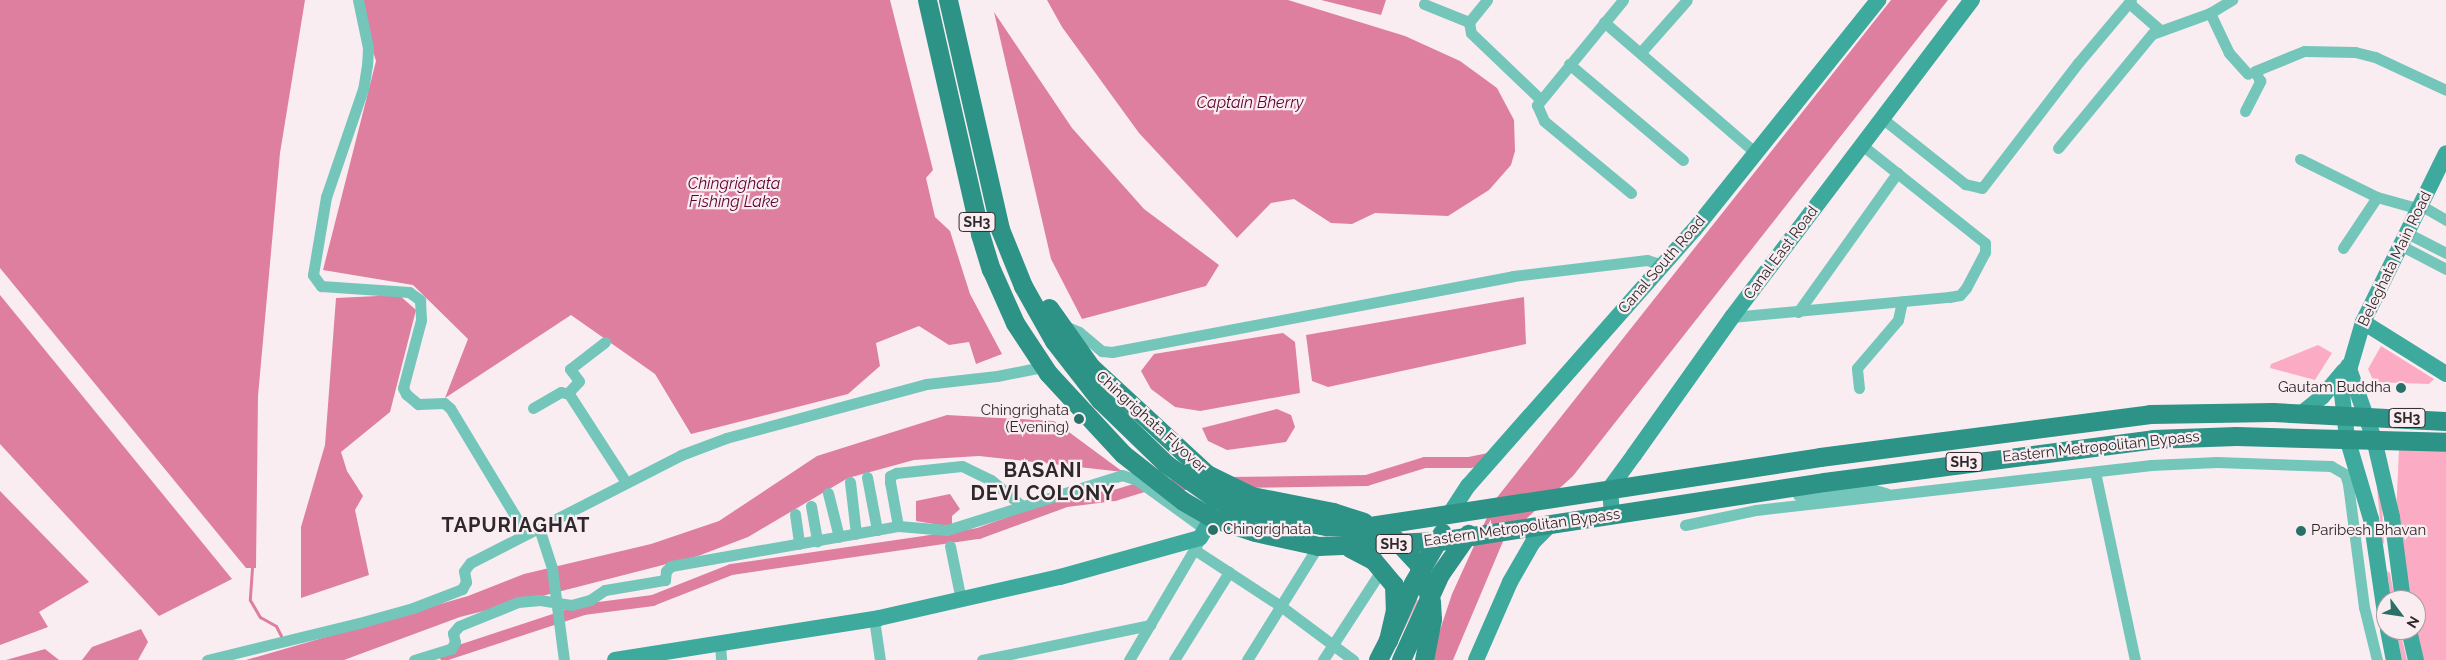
<!DOCTYPE html>
<html>
<head>
<meta charset="utf-8">
<style>
  body { margin:0 }
  #map { position:relative; width:2446px; height:660px; overflow:hidden; background:#faedf1; font-family:Raleway,sans-serif }
  div>[style] { position:absolute }
  [style*='--x'] { left:calc(var(--x)*1px); top:calc(var(--y)*1px); width:calc(var(--w)*1px); rotate:calc(var(--a)*1deg) }
  .green>* { inset:0; background:#fbacc4; transform-origin:0 0 }
  .water>* { inset:0; background:#de7f9f }
  .stream>* { height:3px; margin:-1.5px; padding:0 1.5px; transform-origin:1.5px; border-radius:1.5px; background:#de7f9f }
  .canal>* { height:11px; margin:-5.5px; padding:0 5.5px; transform-origin:5.5px; border-radius:5.5px; background:#de7f9f }
  .street>* { height:11px; margin:-5.5px; padding:0 5.5px; transform-origin:5.5px; border-radius:5.5px; background:#74c6ba }
  .secondary>* { height:16px; margin:-8px; padding:0 8px; transform-origin:8px; border-radius:8px; background:#3eaa9d }
  .primary>* { height:19px; margin:-9.5px; padding:0 9.5px; transform-origin:9.5px; border-radius:9.5px; background:#2d9387 }
  .dots>* { width:14px; height:14px; translate:-50% -50%; box-sizing:border-box; border:2px solid #faedf1; border-radius:50% }
  span { translate:-50% -50%; white-space:nowrap; text-align:center; line-height:1.15; -webkit-text-stroke:4.5px #faedf1; paint-order:stroke }
  .shield-label span { padding:1px 4px; background:#faedf1; border:1px solid; border-radius:4px; -webkit-text-stroke-width:0 }
  .shield-label { font-size:14px; color:#2d2829; font-weight:700 }
  .street-label { font-size:15px; color:#2d2829 }
  .poi-label { font-size:15px; color:#2d2829 }
  .right { translate:-100% -50%; text-align:right }
  .left { translate:0 -50%; text-align:left }
  .water-label { font-size:16px; color:#5b022e; font-style:italic }
  .district-label { font-size:20px; color:#2d2829; font-weight:700; letter-spacing:1px }
  .north { position:absolute; left:2376px; top:590px; width:50px; height:50px; box-sizing:border-box; background:#faedf1; border:1px solid #a89ea1; border-radius:50%; rotate:121deg; font-size:14px; font-weight:700; line-height:20px; text-align:center; color:#2d2829 }
  .north::after { content:''; display:block; margin:auto; width:18px; height:22px; background:#297168; clip-path:polygon(50% 0,100% 100%,50% 72%,0 100%) }
</style>
</head>
<body>
<div id="map">
  <div class="green">
    <i style="clip-path:polygon(2318px 345px,2332px 353px,2315px 380px,2270px 368px,2271px 364px)"></i>
    <i style="clip-path:polygon(2381px 346px,2434px 379px,2429px 384px,2374px 382px,2368px 369px)"></i>
    <i style="clip-path:polygon(2432px 448px,2446px 450px,2446px 660px,2422px 660px,2416px 630px,2416px 600px,2409px 600px,2396px 515px,2399px 450px)"></i>
    <i style="clip-path:polygon(2377px 487px,2381px 487px,2384px 544px,2382px 542px)"></i>
    <i style="clip-path:polygon(2387px 571px,2390px 573px,2395px 600px,2391px 600px)"></i>
    <i style="left:1415px;top:599px;width:4px;height:67px;rotate:27deg"></i>
    <i style="clip-path:polygon(2396px 630px,2400px 630px,2407px 660px,2402px 660px)"></i>
  </div>
  <div class="water">
    <i style="clip-path:polygon(0 0,305px 0,280px 153px,258px 396px,256px 568px,246px 568px,0 268px)"></i>
    <i style="clip-path:polygon(357px 0,890px 0,933px 170px,926px 178px,935px 217px,950px 231px,970px 294px,1002px 354px,976px 364px,969px 342px,949px 345px,919px 326px,876px 343px,880px 366px,848px 394px,691px 434px,655px 374px,571px 315px,445px 398px,468px 339px,413px 285px,323px 270px,376px 61px)"></i>
    <i style="clip-path:polygon(1047px 0,1288px 0,1405px 36px,1460px 61px,1497px 88px,1514px 120px,1515px 151px,1511px 165px,1489px 190px,1448px 216px,1375px 213px,1352px 224px,1331px 223px,1294px 199px,1271px 203px,1237px 238px,1139px 133px,1062px 27px)"></i>
    <i style="clip-path:polygon(1321px 0,1386px 0,1381px 15px)"></i>
    <i style="clip-path:polygon(1891px 0,1948px 0,1573px 476px,1504px 539px,1453px 660px,1430px 660px,1452px 594px,1495px 500px)"></i>
    <i style="clip-path:polygon(994px 12px,1072px 128px,1144px 209px,1219px 265px,1206px 286px,1082px 319px,1051px 259px)"></i>
    <i style="clip-path:polygon(0 295px,232px 579px,159px 616px,0 444px)"></i>
    <i style="clip-path:polygon(399px 295px,416px 310px,390px 412px,341px 452px,347px 471px,363px 496px,355px 510px,369px 575px,301px 598px,301px 527px,325px 445px,336px 298px)"></i>
    <i style="clip-path:polygon(1524px 297px,1526px 344px,1328px 387px,1312px 381px,1306px 335px)"></i>
    <i style="clip-path:polygon(1283px 333px,1295px 342px,1300px 393px,1200px 411px,1175px 407px,1151px 389px,1141px 371px,1154px 354px)"></i>
    <i style="clip-path:polygon(1277px 409px,1291px 415px,1295px 427px,1286px 442px,1227px 450px,1208px 441px,1202px 428px)"></i>
    <i style="clip-path:polygon(947px 415px,1054px 421px,1123px 472px,979px 456px,914px 460px,848px 478px,748px 537px,698px 556px,460px 617px,344px 660px,246px 660px,468px 596px,524px 574px,651px 544px,719px 521px,817px 456px)"></i>
    <i style="clip-path:polygon(0 491px,89px 582px,39px 612px,48px 627px,0 645px)"></i>
    <i style="clip-path:polygon(950px 494px,960px 509px,952px 516px,952px 527px,916px 521px,916px 501px)"></i>
    <i style="clip-path:polygon(141px 629px,148px 642px,138px 660px,82px 660px,92px 647px)"></i>
    <i style="clip-path:polygon(45px 649px,59px 660px,6px 660px)"></i>
  </div>
  <div class="stream">
    <i style="--x:252;--y:568;--w:32;--a:94"></i>
    <i style="--x:250;--y:600;--w:20;--a:60"></i>
    <i style="--x:260;--y:617;--w:18;--a:29"></i>
    <i style="--x:276;--y:626;--w:11;--a:63"></i>
  </div>
  <div class="canal">
    <i style="--x:1228;--y:482;--w:138;--a:-0.8"></i>
    <i style="--x:1366;--y:480;--w:61;--a:-17.2"></i>
    <i style="--x:1424;--y:462;--w:45;--a:0"></i>
    <i style="--x:1469;--y:462;--w:25;--a:-12"></i>
    <i style="--x:444;--y:655;--w:146;--a:-18.3"></i>
    <i style="--x:583;--y:609;--w:70;--a:-7.4"></i>
    <i style="--x:652;--y:600;--w:85;--a:-21.4"></i>
    <i style="--x:731;--y:569;--w:250;--a:-8.3"></i>
    <i style="--x:978;--y:533;--w:94;--a:-20"></i>
    <i style="--x:1066;--y:501;--w:48;--a:-7.1"></i>
    <i style="--x:1114;--y:495;--w:30;--a:-17"></i>
    <i style="--x:1143;--y:486;--w:42;--a:-2.7"></i>
  </div>
  <div class="street">
    <i style="--x:358;--y:0;--w:49;--a:78.2"></i>
    <i style="--x:368;--y:48;--w:17;--a:93"></i>
    <i style="--x:367;--y:65;--w:24;--a:99"></i>
    <i style="--x:363;--y:89;--w:114;--a:108.9"></i>
    <i style="--x:326;--y:197;--w:79;--a:99.5"></i>
    <i style="--x:313;--y:275;--w:14;--a:54"></i>
    <i style="--x:321;--y:286;--w:88;--a:3.9"></i>
    <i style="--x:409;--y:292;--w:14;--a:36"></i>
    <i style="--x:420;--y:300;--w:20;--a:87"></i>
    <i style="--x:421;--y:320;--w:70;--a:104.8"></i>
    <i style="--x:403;--y:388;--w:7;--a:63"></i>
    <i style="--x:406;--y:394;--w:16;--a:40"></i>
    <i style="--x:418;--y:404;--w:26;--a:-2"></i>
    <i style="--x:444;--y:403;--w:8;--a:40"></i>
    <i style="--x:450;--y:408;--w:147;--a:58.9"></i>
    <i style="--x:1487;--y:0;--w:28;--a:129"></i>
    <i style="--x:1469;--y:22;--w:11;--a:80"></i>
    <i style="--x:1471;--y:33;--w:94;--a:43.7"></i>
    <i style="--x:1623;--y:0;--w:136;--a:129.3"></i>
    <i style="--x:1537;--y:105;--w:17;--a:66"></i>
    <i style="--x:1544;--y:121;--w:113;--a:39.6"></i>
    <i style="--x:2129;--y:3;--w:40;--a:41"></i>
    <i style="--x:1424;--y:4;--w:48;--a:21.8"></i>
    <i style="--x:2210;--y:13;--w:44;--a:64.6"></i>
    <i style="--x:2229;--y:53;--w:28;--a:48"></i>
    <i style="--x:1604;--y:22;--w:201;--a:40.8"></i>
    <i style="--x:1641;--y:52;--w:69;--a:-48.5"></i>
    <i style="--x:1569;--y:64;--w:149;--a:40.1"></i>
    <i style="--x:2245;--y:111;--w:34;--a:-63"></i>
    <i style="--x:2260;--y:81;--w:11;--a:-117"></i>
    <i style="--x:2255;--y:71;--w:53;--a:-22.2"></i>
    <i style="--x:2304;--y:51;--w:51;--a:1.1"></i>
    <i style="--x:2355;--y:52;--w:21;--a:14"></i>
    <i style="--x:2375;--y:57;--w:78;--a:24.9"></i>
    <i style="--x:1883;--y:119;--w:105;--a:38.4"></i>
    <i style="--x:1965;--y:184;--w:17;--a:13"></i>
    <i style="--x:1982;--y:188;--w:158;--a:-52.5"></i>
    <i style="--x:2078;--y:63;--w:82;--a:-49.9"></i>
    <i style="--x:2058;--y:148;--w:148;--a:-50.5"></i>
    <i style="--x:2152;--y:34;--w:62;--a:-19.9"></i>
    <i style="--x:2210;--y:13;--w:26;--a:-31"></i>
    <i style="--x:2300;--y:159;--w:86;--a:26.3"></i>
    <i style="--x:2422;--y:206;--w:28;--a:30"></i>
    <i style="--x:2409;--y:234;--w:42;--a:27.2"></i>
    <i style="--x:2402;--y:246;--w:50;--a:27.6"></i>
    <i style="--x:2343;--y:248;--w:61;--a:-56.3"></i>
    <i style="--x:2377;--y:197;--w:45;--a:15.6"></i>
    <i style="--x:1798;--y:312;--w:171;--a:-54.5"></i>
    <i style="--x:1732;--y:317;--w:218;--a:-5.3"></i>
    <i style="--x:1949;--y:297;--w:11;--a:-10"></i>
    <i style="--x:1960;--y:295;--w:9;--a:-49"></i>
    <i style="--x:1966;--y:288;--w:41;--a:-62.2"></i>
    <i style="--x:1985;--y:252;--w:9;--a:-90"></i>
    <i style="--x:1985;--y:243;--w:157;--a:-141.5"></i>
    <i style="--x:1065;--y:326;--w:15;--a:23"></i>
    <i style="--x:1079;--y:332;--w:30;--a:40"></i>
    <i style="--x:1102;--y:351;--w:10;--a:6"></i>
    <i style="--x:1112;--y:352;--w:408;--a:-10.7"></i>
    <i style="--x:1513;--y:276;--w:135;--a:-6.8"></i>
    <i style="--x:1647;--y:260;--w:17;--a:17"></i>
    <i style="--x:1859;--y:388;--w:20;--a:-96"></i>
    <i style="--x:1857;--y:368;--w:63;--a:-49.5"></i>
    <i style="--x:1898;--y:320;--w:19;--a:-78"></i>
    <i style="--x:568;--y:393;--w:16;--a:-47"></i>
    <i style="--x:579;--y:381;--w:15;--a:-127"></i>
    <i style="--x:570;--y:369;--w:44;--a:-37.6"></i>
    <i style="--x:533;--y:408;--w:32;--a:-30"></i>
    <i style="--x:561;--y:392;--w:8;--a:14"></i>
    <i style="--x:569;--y:394;--w:105;--a:57.1"></i>
    <i style="--x:2095;--y:472;--w:192;--a:78"></i>
    <i style="--x:867;--y:477;--w:54;--a:79.3"></i>
    <i style="--x:850;--y:482;--w:52;--a:83.4"></i>
    <i style="--x:828;--y:493;--w:45;--a:76"></i>
    <i style="--x:1798;--y:495;--w:70;--a:-5.7"></i>
    <i style="--x:1868;--y:488;--w:19;--a:16"></i>
    <i style="--x:811;--y:506;--w:36;--a:80"></i>
    <i style="--x:795;--y:514;--w:30;--a:82"></i>
    <i style="--x:1685;--y:525;--w:73;--a:-11.9"></i>
    <i style="--x:1756;--y:510;--w:398;--a:-6.5"></i>
    <i style="--x:2151;--y:465;--w:66;--a:-2.6"></i>
    <i style="--x:2217;--y:462;--w:114;--a:2"></i>
    <i style="--x:2331;--y:466;--w:16;--a:30"></i>
    <i style="--x:2345;--y:474;--w:10;--a:73"></i>
    <i style="--x:2348;--y:484;--w:124;--a:82.6"></i>
    <i style="--x:2364;--y:607;--w:55;--a:76.2"></i>
    <i style="--x:898;--y:526;--w:45;--a:-100.3"></i>
    <i style="--x:890;--y:482;--w:6;--a:-90"></i>
    <i style="--x:890;--y:476;--w:7;--a:-27"></i>
    <i style="--x:896;--y:473;--w:66;--a:-6.1"></i>
    <i style="--x:962;--y:466;--w:32;--a:26"></i>
    <i style="--x:991;--y:480;--w:39;--a:40"></i>
    <i style="--x:539;--y:528;--w:42;--a:72"></i>
    <i style="--x:552;--y:568;--w:93;--a:82.6"></i>
    <i style="--x:950;--y:546;--w:55;--a:78.5"></i>
    <i style="--x:1195;--y:550;--w:104;--a:33.2"></i>
    <i style="--x:1282;--y:607;--w:89;--a:36.7"></i>
    <i style="--x:874;--y:619;--w:41;--a:81.7"></i>
    <i style="--x:720;--y:644;--w:16;--a:86"></i>
    <i style="--x:207;--y:660;--w:156;--a:-13.7"></i>
    <i style="--x:359;--y:623;--w:56;--a:-15.5"></i>
    <i style="--x:413;--y:608;--w:53;--a:-21.2"></i>
    <i style="--x:462;--y:589;--w:8;--a:-60"></i>
    <i style="--x:466;--y:582;--w:11;--a:-100"></i>
    <i style="--x:464;--y:571;--w:10;--a:-53"></i>
    <i style="--x:470;--y:563;--w:237;--a:-27.1"></i>
    <i style="--x:681;--y:455;--w:48;--a:-20.7"></i>
    <i style="--x:726;--y:438;--w:207;--a:-15.1"></i>
    <i style="--x:926;--y:384;--w:71;--a:-6.4"></i>
    <i style="--x:997;--y:376;--w:46;--a:-11.3"></i>
    <i style="--x:414;--y:660;--w:39;--a:-17"></i>
    <i style="--x:451;--y:649;--w:8;--a:-60"></i>
    <i style="--x:455;--y:642;--w:9;--a:-103"></i>
    <i style="--x:453;--y:633;--w:9;--a:-49"></i>
    <i style="--x:459;--y:626;--w:64;--a:-22.1"></i>
    <i style="--x:518;--y:602;--w:22;--a:-5"></i>
    <i style="--x:540;--y:600;--w:31;--a:9"></i>
    <i style="--x:571;--y:605;--w:20;--a:-15"></i>
    <i style="--x:590;--y:600;--w:18;--a:-34"></i>
    <i style="--x:605;--y:590;--w:61;--a:-9.5"></i>
    <i style="--x:665;--y:580;--w:9;--a:-84"></i>
    <i style="--x:666;--y:571;--w:7;--a:-45"></i>
    <i style="--x:671;--y:566;--w:230;--a:-10"></i>
    <i style="--x:898;--y:526;--w:49;--a:4.7"></i>
    <i style="--x:947;--y:530;--w:183;--a:-17.4"></i>
    <i style="--x:1122;--y:475;--w:16;--a:18"></i>
    <i style="--x:1137;--y:480;--w:85;--a:35.9"></i>
    <i style="--x:982;--y:660;--w:172;--a:-11.8"></i>
    <i style="--x:1129;--y:660;--w:136;--a:-59.5"></i>
    <i style="--x:1174;--y:660;--w:104;--a:-58"></i>
    <i style="--x:1247;--y:660;--w:134;--a:-58.1"></i>
    <i style="--x:1323;--y:660;--w:108;--a:-57"></i>
  </div>
  <div class="secondary">
    <i style="--x:2363;--y:322;--w:98;--a:32.1"></i>
    <i style="--x:2348;--y:366;--w:77;--a:70.4"></i>
    <i style="--x:2374;--y:439;--w:80;--a:77"></i>
    <i style="--x:2392;--y:517;--w:84;--a:82.5"></i>
    <i style="--x:2302;--y:413;--w:26;--a:-39"></i>
    <i style="--x:2322;--y:397;--w:34;--a:-50"></i>
    <i style="--x:1449;--y:515;--w:35;--a:-57"></i>
    <i style="--x:1468;--y:486;--w:341;--a:-48.6"></i>
    <i style="--x:1694;--y:230;--w:295;--a:-51.3"></i>
    <i style="--x:1612;--y:516;--w:28;--a:-94"></i>
    <i style="--x:1610;--y:488;--w:41;--a:-54"></i>
    <i style="--x:1634;--y:455;--w:169;--a:-54.6"></i>
    <i style="--x:1732;--y:317;--w:398;--a:-52.9"></i>
    <i style="--x:2386;--y:620;--w:102;--a:-98.4"></i>
    <i style="--x:2371;--y:519;--w:84;--a:-106.5"></i>
    <i style="--x:2347;--y:438;--w:44;--a:-96.5"></i>
    <i style="--x:2342;--y:394;--w:75;--a:-73.7"></i>
    <i style="--x:2363;--y:322;--w:188;--a:-63.8"></i>
    <i style="--x:2388;--y:630;--w:31;--a:79"></i>
    <i style="--x:2409;--y:630;--w:31;--a:77"></i>
    <i style="--x:615;--y:660;--w:267;--a:-9"></i>
    <i style="--x:879;--y:618;--w:186;--a:-12.8"></i>
    <i style="--x:1060;--y:577;--w:145;--a:-15.6"></i>
    <i style="--x:1200;--y:538;--w:23;--a:-59"></i>
    <i style="--x:1476;--y:660;--w:85;--a:-66.4"></i>
    <i style="--x:1510;--y:582;--w:46;--a:-60.1"></i>
    <i style="--x:1533;--y:542;--w:23;--a:-45"></i>
  </div>
  <div class="primary">
    <i style="--x:927;--y:0;--w:240;--a:77.2"></i>
    <i style="--x:980;--y:234;--w:37;--a:73"></i>
    <i style="--x:991;--y:269;--w:59;--a:66"></i>
    <i style="--x:1015;--y:323;--w:60;--a:56.6"></i>
    <i style="--x:1048;--y:373;--w:110;--a:47.2"></i>
    <i style="--x:1123;--y:454;--w:76;--a:38.1"></i>
    <i style="--x:1183;--y:501;--w:34;--a:30"></i>
    <i style="--x:1212;--y:518;--w:45;--a:18"></i>
    <i style="--x:1255;--y:532;--w:65;--a:12.5"></i>
    <i style="--x:1318;--y:546;--w:121;--a:-2.4"></i>
    <i style="--x:1439;--y:541;--w:389;--a:-8.7"></i>
    <i style="--x:1824;--y:482;--w:332;--a:-7.4"></i>
    <i style="--x:2153;--y:439;--w:83;--a:-2.1"></i>
    <i style="--x:2236;--y:436;--w:210;--a:1.6"></i>
    <i style="--x:948;--y:0;--w:235;--a:77.2"></i>
    <i style="--x:1000;--y:229;--w:61;--a:68"></i>
    <i style="--x:1023;--y:286;--w:63;--a:60.6"></i>
    <i style="--x:1054;--y:341;--w:75;--a:52.1"></i>
    <i style="--x:1100;--y:400;--w:92;--a:44.1"></i>
    <i style="--x:1166;--y:464;--w:61;--a:35"></i>
    <i style="--x:1216;--y:499;--w:28;--a:23"></i>
    <i style="--x:1242;--y:510;--w:86;--a:10.8"></i>
    <i style="--x:1326;--y:526;--w:44;--a:0"></i>
    <i style="--x:1370;--y:526;--w:455;--a:-8.7"></i>
    <i style="--x:1820;--y:457;--w:333;--a:-7.4"></i>
    <i style="--x:2150;--y:414;--w:123;--a:-0.9"></i>
    <i style="--x:2273;--y:412;--w:173;--a:3"></i>
    <i style="--x:1049;--y:308;--w:72;--a:54.6"></i>
    <i style="--x:1091;--y:367;--w:158;--a:42.7"></i>
    <i style="--x:1207;--y:474;--w:50;--a:26.1"></i>
    <i style="--x:1252;--y:496;--w:83;--a:11.2"></i>
    <i style="--x:1333;--y:512;--w:32;--a:18"></i>
    <i style="--x:1394;--y:538;--w:35;--a:47"></i>
    <i style="--x:1418;--y:564;--w:39;--a:71"></i>
    <i style="--x:1431;--y:601;--w:18;--a:87"></i>
    <i style="--x:1432;--y:619;--w:42;--a:101"></i>
    <i style="--x:1350;--y:548;--w:26;--a:28"></i>
    <i style="--x:1373;--y:560;--w:33;--a:50"></i>
    <i style="--x:1394;--y:585;--w:25;--a:88"></i>
    <i style="--x:1395;--y:610;--w:31;--a:103"></i>
    <i style="--x:1388;--y:640;--w:22;--a:117"></i>
    <i style="--x:1388;--y:640;--w:62;--a:-66.3"></i>
    <i style="--x:1413;--y:583;--w:58;--a:-59.9"></i>
    <i style="--x:1401;--y:660;--w:94;--a:-65.6"></i>
    <i style="--x:1440;--y:574;--w:49;--a:-55"></i>
  </div>
  <div class="dots">
    <i style="left:2401px;top:388px;background:#297168"></i>
    <i style="left:1079px;top:419px;background:#297168"></i>
    <i style="left:1213px;top:530px;background:#297168"></i>
    <i style="left:2301px;top:531px;background:#297168"></i>
  </div>
  <div class="shield-label">
    <span style="left:977px;top:222px">SH3</span>
    <span style="left:2407px;top:418px">SH3</span>
    <span style="left:1964px;top:462px">SH3</span>
    <span style="left:1394px;top:544px">SH3</span>
  </div>
  <div class="street-label">
    <span style="left:1781px;top:253px;rotate:-53deg">Canal East Road</span>
    <span style="left:2395px;top:259px;rotate:-64deg">Beleghata Main Road</span>
    <span style="left:1662px;top:265px;rotate:-49deg">Canal South Road</span>
    <span style="left:1151px;top:422px;rotate:42deg">Chingrighata Flyover</span>
    <span style="left:2101px;top:447px;rotate:-6deg">Eastern Metropolitan Bypass</span>
    <span style="left:1522px;top:528px;rotate:-8deg">Eastern Metropolitan Bypass</span>
  </div>
  <div class="poi-label">
    <span class="right" style="left:2391px;top:388px">Gautam Buddha</span>
    <span class="right" style="left:1069px;top:419px">Chingrighata<br>(Evening)</span>
    <span class="left" style="left:1223px;top:530px">Chingrighata</span>
    <span class="left" style="left:2311px;top:531px">Paribesh Bhavan</span>
  </div>
  <div class="water-label">
    <span style="left:1250px;top:103px">Captain Bherry</span>
    <span style="left:734px;top:193px">Chingrighata<br>Fishing Lake</span>
  </div>
  <div class="district-label">
    <span style="left:1043px;top:482px">BASANI<br>DEVI COLONY</span>
    <span style="left:516px;top:525px">TAPURIAGHAT</span>
  </div>
  <div class="north">N</div>
</div>
</body>
</html>
